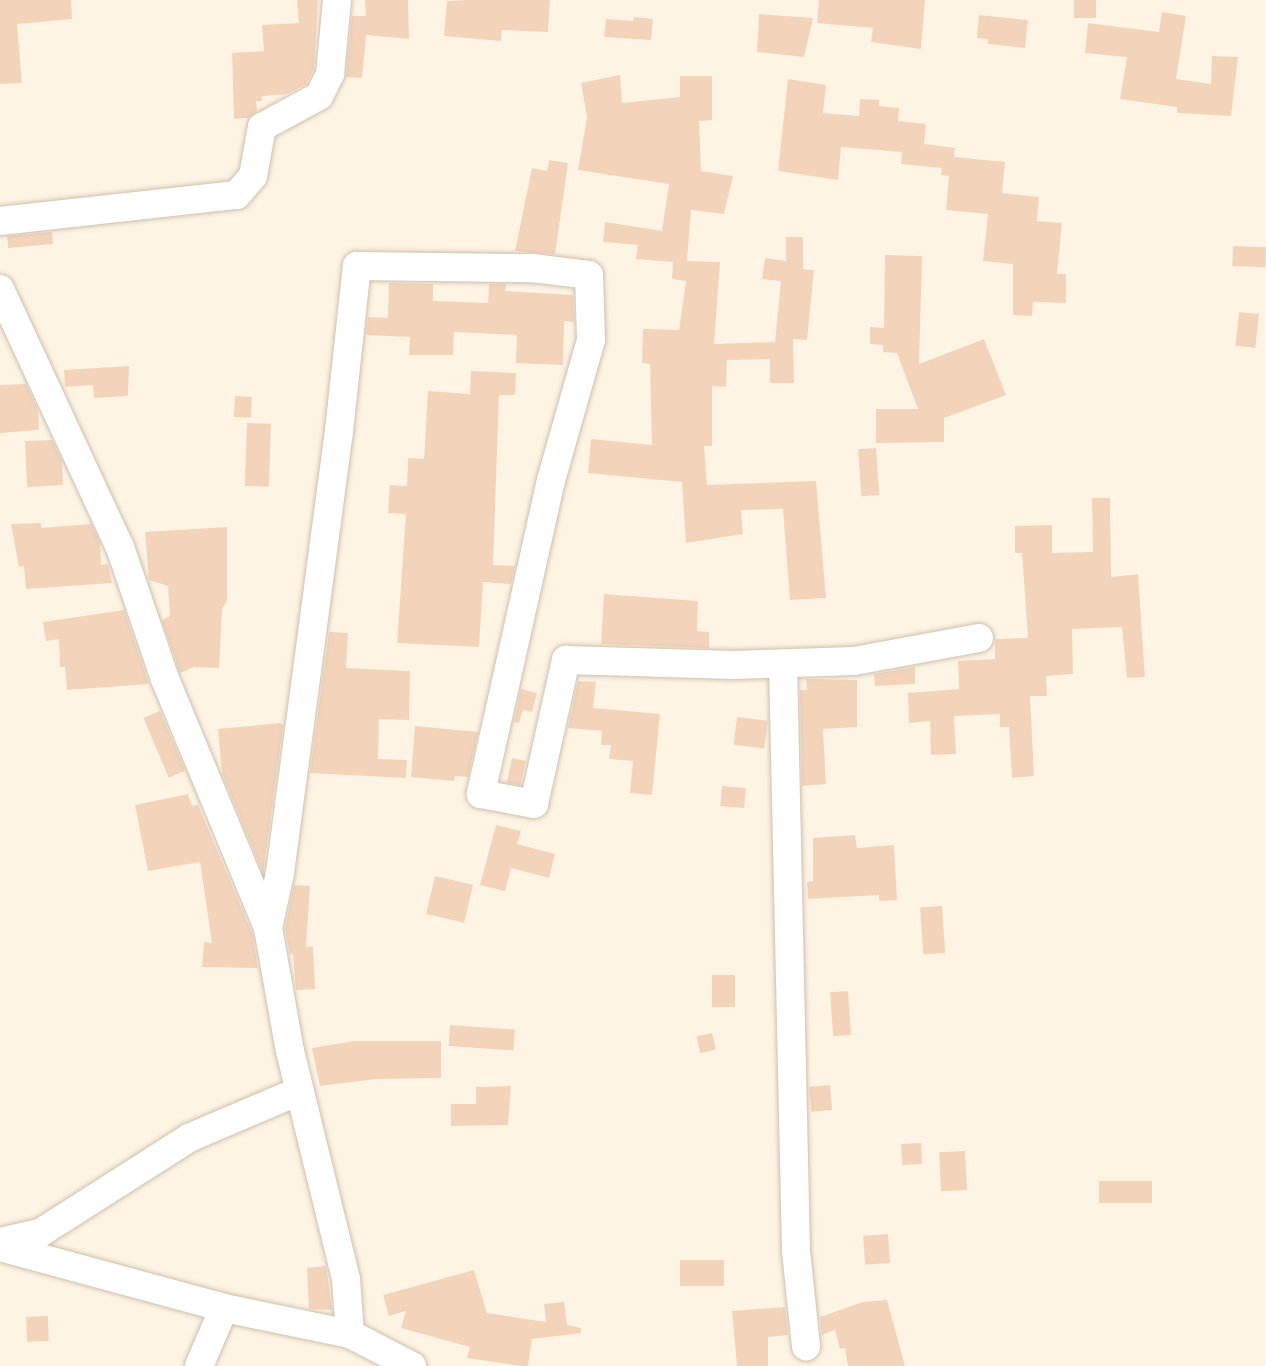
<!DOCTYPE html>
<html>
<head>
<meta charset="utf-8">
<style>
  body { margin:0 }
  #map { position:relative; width:1266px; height:1366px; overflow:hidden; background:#fdf4e4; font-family:Inter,sans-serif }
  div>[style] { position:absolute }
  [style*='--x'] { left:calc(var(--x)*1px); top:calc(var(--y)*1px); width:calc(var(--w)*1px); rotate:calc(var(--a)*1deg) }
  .building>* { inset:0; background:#f3d4bb; transform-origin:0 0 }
  .roads { filter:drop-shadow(0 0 2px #d0bfad) drop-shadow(0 0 2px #d0bfad) }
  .minor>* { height:28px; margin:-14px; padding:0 14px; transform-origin:14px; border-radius:14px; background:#fff }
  span { translate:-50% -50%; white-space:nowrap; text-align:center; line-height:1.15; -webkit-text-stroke:5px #fff8eb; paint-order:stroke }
</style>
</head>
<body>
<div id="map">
  <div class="building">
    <i style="clip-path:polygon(0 0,71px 0,72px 19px,17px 24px,22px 83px,0 84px)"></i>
    <i style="clip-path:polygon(297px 0,318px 0,314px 69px,306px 84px,287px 94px,262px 96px,262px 101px,256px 101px,257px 111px,248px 118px,234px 119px,232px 53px,264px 51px,262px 25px,299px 23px)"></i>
    <i style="clip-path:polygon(365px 0,408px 0,409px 39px,366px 35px,362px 78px,346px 77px,352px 16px,366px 16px)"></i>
    <i style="clip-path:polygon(467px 0,550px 0,548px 32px,502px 30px,501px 41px,444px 36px,447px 1px)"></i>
    <i style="clip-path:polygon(819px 0,925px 0,921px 49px,871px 42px,873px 28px,817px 23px)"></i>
    <i style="left:1074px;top:0;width:22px;height:18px"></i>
    <i style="clip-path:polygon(1162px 12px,1186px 16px,1176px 79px,1211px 84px,1212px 56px,1238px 57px,1231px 116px,1177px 113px,1177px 107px,1120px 99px,1127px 57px,1085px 53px,1088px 23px,1159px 32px)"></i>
    <i style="clip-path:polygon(759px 14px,813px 18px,804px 57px,757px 52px)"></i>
    <i style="clip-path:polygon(979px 15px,1028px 20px,1025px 48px,988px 44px,988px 39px,977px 38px)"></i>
    <i style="clip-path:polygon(634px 17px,653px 19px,651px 40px,604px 37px,606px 19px,633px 21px)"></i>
    <i style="clip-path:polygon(620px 75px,622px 103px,680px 97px,680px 76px,712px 76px,712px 120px,699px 121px,701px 171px,733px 176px,724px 214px,691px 210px,687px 261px,720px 262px,714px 344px,775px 342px,781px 281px,762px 279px,765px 258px,786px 261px,786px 237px,803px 237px,803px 269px,814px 270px,807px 340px,793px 339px,794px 383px,770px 383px,770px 359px,727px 360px,726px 387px,712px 386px,712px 446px,704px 446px,707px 485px,816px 481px,826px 598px,790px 600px,783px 509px,741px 510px,743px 534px,686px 543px,682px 482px,588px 473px,591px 439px,652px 445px,650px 364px,642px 363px,643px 329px,679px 330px,686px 281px,672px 279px,673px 262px,636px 259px,638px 245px,603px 242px,605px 222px,662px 231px,669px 184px,578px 170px,587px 117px,581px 83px)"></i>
    <i style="clip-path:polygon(788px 79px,826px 85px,823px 113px,859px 116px,860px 99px,879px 100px,879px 106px,899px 108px,898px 121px,926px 124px,924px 144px,955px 148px,954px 157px,1005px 162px,1002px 193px,1039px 197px,1037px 221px,1062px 223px,1057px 274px,1066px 274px,1066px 303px,1033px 302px,1032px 316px,1013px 315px,1013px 264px,983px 261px,988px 214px,946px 210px,949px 176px,941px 175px,942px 168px,901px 164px,902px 152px,841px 147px,838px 180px,778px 171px)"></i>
    <i style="clip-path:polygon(549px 160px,568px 163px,555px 254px,515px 251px,532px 168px,547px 171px)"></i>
    <i style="left:52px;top:232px;width:12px;height:45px;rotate:85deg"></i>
    <i style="left:1233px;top:246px;width:33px;height:20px;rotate:2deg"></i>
    <i style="clip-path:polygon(885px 255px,922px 256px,919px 364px,984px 339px,1006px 395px,944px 418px,944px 442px,876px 443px,876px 409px,918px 409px,897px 353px,883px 352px,883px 345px,870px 344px,870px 327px,884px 328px)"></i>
    <i style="clip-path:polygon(389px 283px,433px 284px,433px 301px,488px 303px,489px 284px,506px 284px,505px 291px,573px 295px,574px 322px,564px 321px,563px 365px,516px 363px,517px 335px,454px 332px,453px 355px,409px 355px,410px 337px,366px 335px,368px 317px,388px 318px)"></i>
    <i style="left:1239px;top:312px;width:20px;height:34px;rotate:6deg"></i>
    <i style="clip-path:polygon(129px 366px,128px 396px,94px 398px,93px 385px,65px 387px,64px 370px)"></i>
    <i style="clip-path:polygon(471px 371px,516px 373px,515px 395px,499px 395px,493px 565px,515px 566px,511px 584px,483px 582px,479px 647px,397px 643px,406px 514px,388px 513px,390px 485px,407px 486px,408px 458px,424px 459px,428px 391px,470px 394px)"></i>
    <i style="clip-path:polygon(26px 384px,38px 410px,39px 430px,0 433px,0 385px)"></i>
    <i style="left:235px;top:396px;width:17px;height:21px;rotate:3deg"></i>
    <i style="left:247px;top:423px;width:24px;height:63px;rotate:2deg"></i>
    <i style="clip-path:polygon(52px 440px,62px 461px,63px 485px,27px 487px,25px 441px)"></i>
    <i style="left:876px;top:448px;width:47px;height:18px;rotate:86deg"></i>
    <i style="clip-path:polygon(1092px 498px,1110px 498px,1111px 577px,1138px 574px,1145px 677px,1127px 678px,1122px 627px,1072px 629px,1073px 674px,1046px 676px,1047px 696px,1030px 696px,1034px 776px,1012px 778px,1009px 727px,1000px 727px,1000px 714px,954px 716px,956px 754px,931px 755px,930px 721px,909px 723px,908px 693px,959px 689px,958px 661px,995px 659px,995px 639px,1028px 638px,1022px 553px,1015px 553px,1015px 526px,1052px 525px,1052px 553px,1093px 552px)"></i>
    <i style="clip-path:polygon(41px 523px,41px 528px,91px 524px,100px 542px,101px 565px,108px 564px,112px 583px,26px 589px,24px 566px,19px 567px,11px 524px)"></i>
    <i style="clip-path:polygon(227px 527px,227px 601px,222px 609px,219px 668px,194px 667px,180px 673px,162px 620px,170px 616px,168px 586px,149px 580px,145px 532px)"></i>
    <i style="clip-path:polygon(604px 594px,698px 601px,697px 631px,709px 632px,709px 648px,601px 644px)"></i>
    <i style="clip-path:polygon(124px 610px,149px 684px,67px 690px,65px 667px,60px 667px,59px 639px,46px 641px,43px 622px)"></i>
    <i style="clip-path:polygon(329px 632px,348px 633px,346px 668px,410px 671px,409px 720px,379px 719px,378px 759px,407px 760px,406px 778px,310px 773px)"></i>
    <i style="clip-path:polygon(915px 667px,915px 684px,875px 686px,874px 674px)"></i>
    <i style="clip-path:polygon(806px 679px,857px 680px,857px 727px,823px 729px,826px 784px,802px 786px,800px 690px,807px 690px)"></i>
    <i style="clip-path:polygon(578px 681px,596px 682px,593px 708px,660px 714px,652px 795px,630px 793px,633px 761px,609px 759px,611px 745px,601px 745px,602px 731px,568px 728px)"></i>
    <i style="clip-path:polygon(521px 689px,537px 693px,532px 712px,523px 710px,519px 723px,514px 722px)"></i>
    <i style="left:160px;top:711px;width:65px;height:18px;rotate:67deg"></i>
    <i style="left:737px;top:717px;width:31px;height:28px;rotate:7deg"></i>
    <i style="clip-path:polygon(281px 723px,283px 726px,263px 873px,222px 773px,218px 729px)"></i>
    <i style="clip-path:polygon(415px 726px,478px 732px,468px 777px,455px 776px,454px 781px,411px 777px)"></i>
    <i style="left:512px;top:758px;width:14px;height:25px;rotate:12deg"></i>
    <i style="left:722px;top:786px;width:24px;height:20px;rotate:5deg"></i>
    <i style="clip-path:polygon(188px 794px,192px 806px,198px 805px,252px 933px,258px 968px,202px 967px,204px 942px,212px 943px,200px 862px,148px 871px,135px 805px)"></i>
    <i style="clip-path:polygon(496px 825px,521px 831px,517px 844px,555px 854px,549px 878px,511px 868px,505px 891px,480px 885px)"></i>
    <i style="clip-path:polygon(855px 835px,857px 848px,894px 845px,897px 900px,879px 901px,879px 895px,808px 899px,807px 882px,813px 881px,813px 838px)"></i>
    <i style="left:435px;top:876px;width:39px;height:39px;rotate:13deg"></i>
    <i style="clip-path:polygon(294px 885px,310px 886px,306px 947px,313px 946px,315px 989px,296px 990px,293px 953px,290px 955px,285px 928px)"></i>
    <i style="left:942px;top:906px;width:47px;height:22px;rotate:86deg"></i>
    <i style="left:735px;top:975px;width:32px;height:23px;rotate:90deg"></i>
    <i style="left:848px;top:991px;width:44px;height:18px;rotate:86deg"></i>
    <i style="left:450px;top:1025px;width:65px;height:21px;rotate:4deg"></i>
    <i style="left:712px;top:1033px;width:17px;height:16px;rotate:77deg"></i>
    <i style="clip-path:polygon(441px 1041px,441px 1078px,376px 1079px,320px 1086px,312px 1048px,354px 1041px)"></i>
    <i style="left:830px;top:1085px;width:25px;height:21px;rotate:85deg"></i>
    <i style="clip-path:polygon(511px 1086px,508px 1125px,451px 1126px,451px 1104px,476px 1104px,476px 1087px)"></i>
    <i style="left:921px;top:1143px;width:21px;height:20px;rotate:87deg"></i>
    <i style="left:965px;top:1151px;width:39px;height:26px;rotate:87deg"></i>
    <i style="left:1152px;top:1181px;width:22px;height:53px;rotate:90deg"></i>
    <i style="left:888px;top:1234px;width:29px;height:25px;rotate:86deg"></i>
    <i style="left:680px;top:1260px;width:44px;height:26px"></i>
    <i style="clip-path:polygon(326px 1266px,332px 1310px,309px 1309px,307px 1268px)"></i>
    <i style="clip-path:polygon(474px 1270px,487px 1313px,546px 1322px,544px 1304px,564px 1302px,567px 1325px,581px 1328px,581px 1333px,532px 1339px,528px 1366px,521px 1366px,467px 1358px,470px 1347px,401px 1328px,406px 1311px,389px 1316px,383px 1295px)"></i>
    <i style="clip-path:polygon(887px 1300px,905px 1366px,848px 1366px,845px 1348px,840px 1349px,835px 1330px,822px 1335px,820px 1317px,863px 1302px)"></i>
    <i style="clip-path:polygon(785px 1307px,788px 1335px,768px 1337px,768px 1366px,737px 1366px,732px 1311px)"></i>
    <i style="left:48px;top:1316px;width:25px;height:22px;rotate:88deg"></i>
  </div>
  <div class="roads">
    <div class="minor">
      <i style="--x:0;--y:221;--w:238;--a:-6.3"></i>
      <i style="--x:237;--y:195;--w:25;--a:-50"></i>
      <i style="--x:253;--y:176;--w:50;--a:-79.6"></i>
      <i style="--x:262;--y:127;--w:65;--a:-28.5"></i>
      <i style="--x:319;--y:96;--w:25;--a:-63"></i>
      <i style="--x:330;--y:74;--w:74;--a:-84.6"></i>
      <i style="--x:0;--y:289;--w:285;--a:65.1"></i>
      <i style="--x:120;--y:547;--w:139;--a:71.2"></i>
      <i style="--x:165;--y:679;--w:269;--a:67.5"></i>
      <i style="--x:268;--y:928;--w:125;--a:79.9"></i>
      <i style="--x:290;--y:1051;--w:235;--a:76.2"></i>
      <i style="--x:346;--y:1279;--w:55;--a:85.8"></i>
      <i style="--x:783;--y:664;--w:587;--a:88.73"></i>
      <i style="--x:796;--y:1251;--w:96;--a:84"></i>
      <i style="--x:268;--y:928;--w:56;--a:-77.7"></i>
      <i style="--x:280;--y:873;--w:446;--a:-82.4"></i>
      <i style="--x:339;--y:431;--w:166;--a:-83.8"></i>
      <i style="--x:357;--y:266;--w:175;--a:0.7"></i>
      <i style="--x:532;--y:268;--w:57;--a:7"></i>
      <i style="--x:589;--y:275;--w:65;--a:88.2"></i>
      <i style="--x:591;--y:340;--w:146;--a:105.9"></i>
      <i style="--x:551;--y:480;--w:322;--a:102.6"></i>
      <i style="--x:481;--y:794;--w:54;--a:10.7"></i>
      <i style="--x:534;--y:804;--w:148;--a:-77.5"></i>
      <i style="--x:566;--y:660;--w:167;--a:1.7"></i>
      <i style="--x:733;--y:665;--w:121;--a:-1.9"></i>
      <i style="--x:854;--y:661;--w:127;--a:-10.4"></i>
      <i style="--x:0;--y:1242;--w:41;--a:-12.7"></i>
      <i style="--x:40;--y:1233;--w:177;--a:-32.5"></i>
      <i style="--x:189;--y:1138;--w:120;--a:-23.1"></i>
      <i style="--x:0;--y:1247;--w:232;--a:15.2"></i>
      <i style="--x:224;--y:1308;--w:129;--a:11.7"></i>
      <i style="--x:350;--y:1334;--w:70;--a:27.3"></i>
      <i style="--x:199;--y:1366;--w:63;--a:-66.7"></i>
    </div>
  </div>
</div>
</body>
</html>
